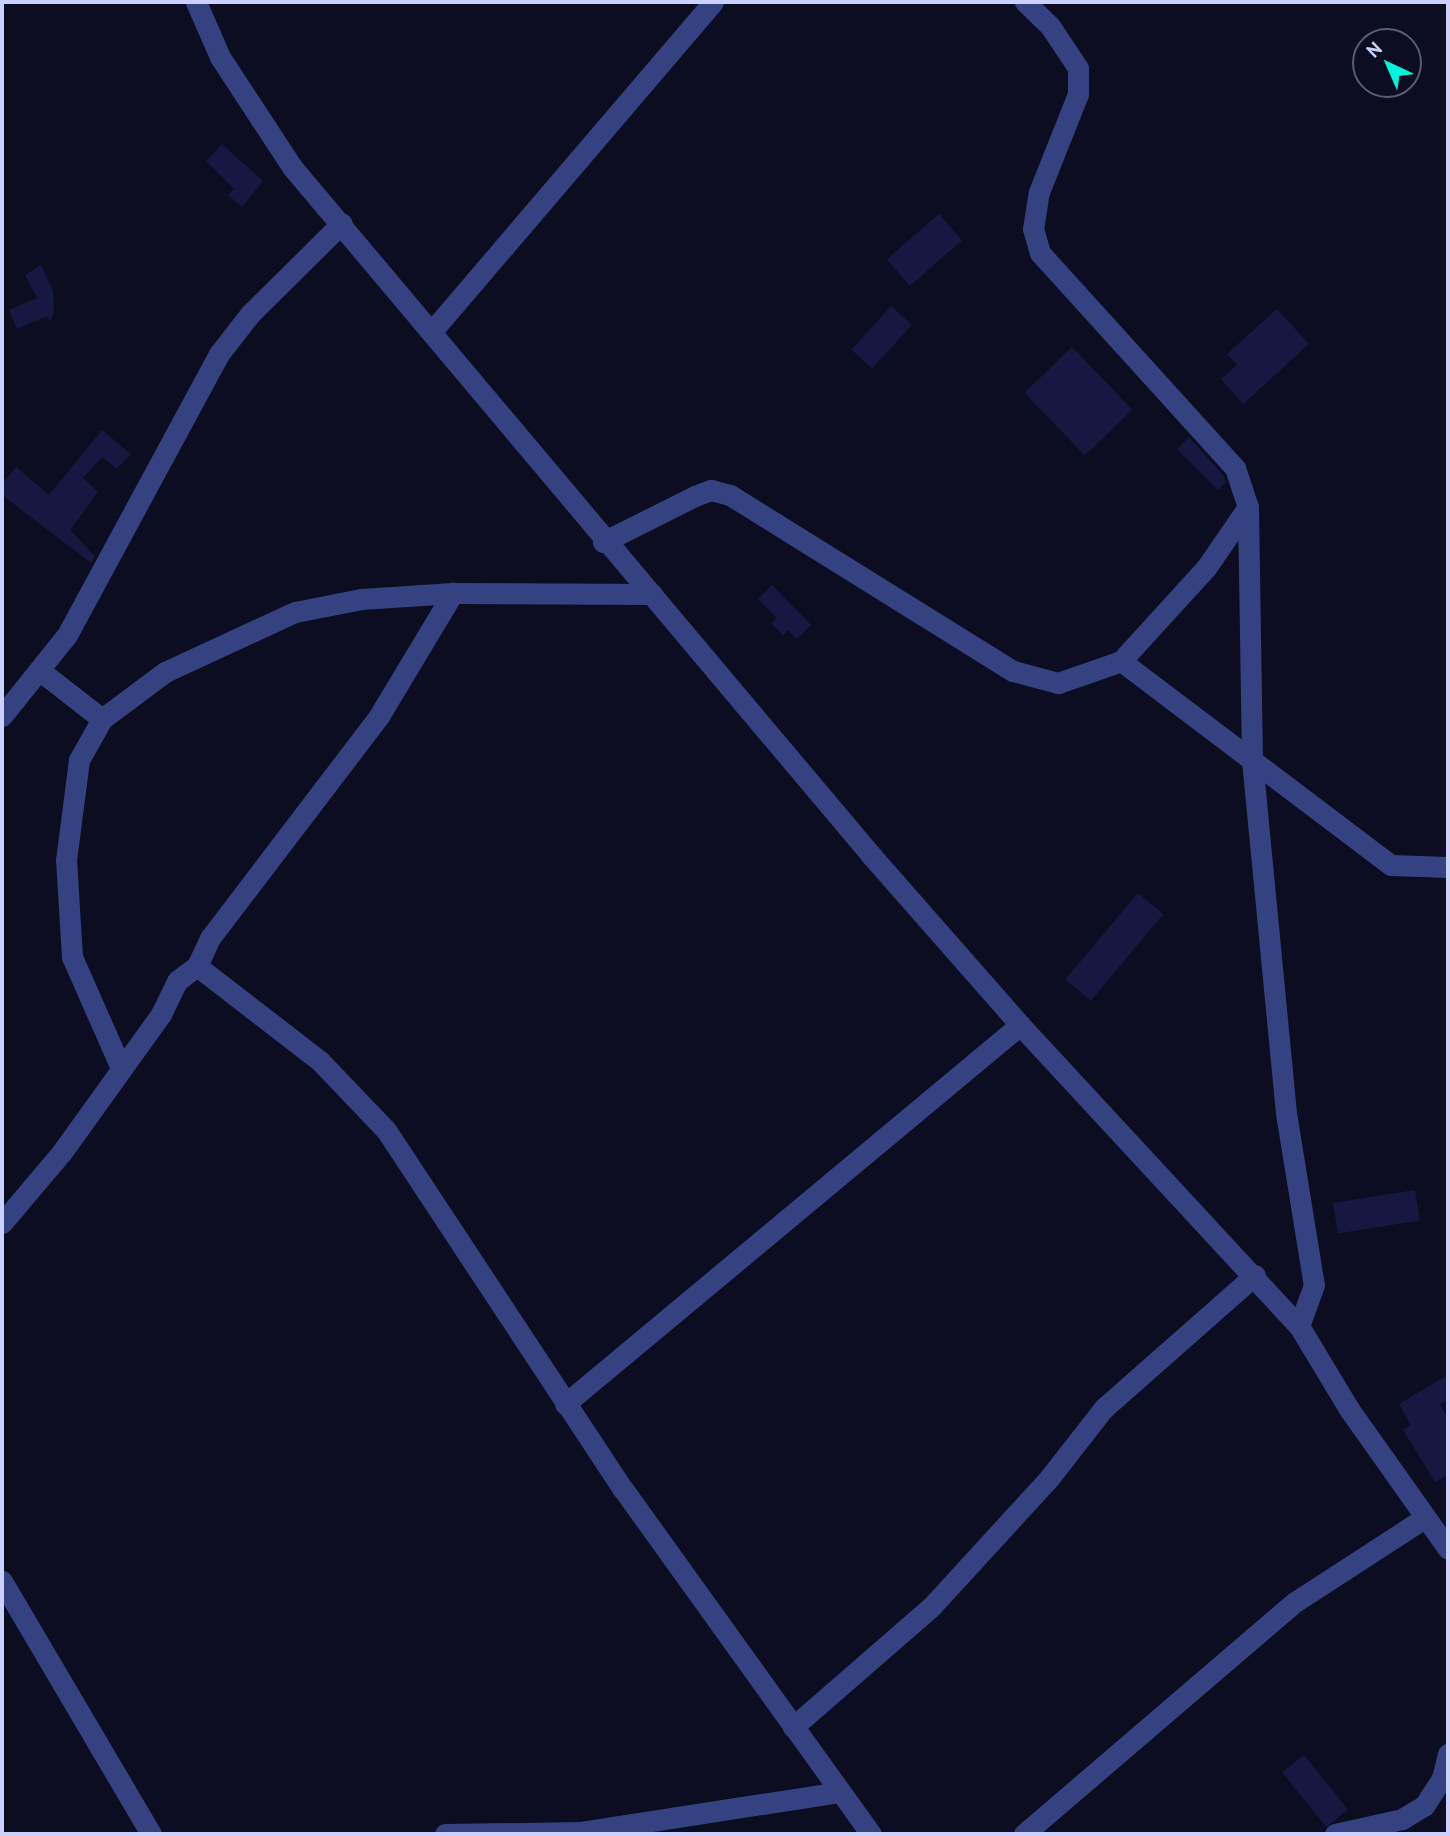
<!DOCTYPE html>
<html>
<head>
<meta charset="utf-8">
<style>
  body { margin:0 }
  #map { position:relative; width:1450px; height:1836px; overflow:hidden; background:#0c0d20; font-family:"PT Sans",sans-serif }
  div>[style] { position:absolute }
  [style*='--x'] { left:calc(var(--x)*1px); top:calc(var(--y)*1px); width:calc(var(--w)*1px); rotate:calc(var(--a)*1deg) }
  .building>* { inset:0; background:#171842; transform-origin:0 0 }
  .minor>* { height:21px; margin:-10.5px; padding:0 10.5px; transform-origin:10.5px; border-radius:10.5px; background:#354281 }
  span { translate:-50% -50%; white-space:nowrap; text-align:center; line-height:1.15; -webkit-text-stroke:5px #0c0d20; paint-order:stroke }
  .frame { position:absolute; inset:0; border:4px solid #cbd1ff; pointer-events:none }
  .north { position:absolute; left:1352px; top:28px; width:70px; height:70px; box-sizing:border-box; background:#0c0d20; border:2px solid #585b79; border-radius:50%; rotate:316deg; font-size:19px; font-weight:700; line-height:28px; text-align:center; color:#cbd1ff }
  .north::after { content:''; display:block; margin:auto; width:24px; height:32px; background:#00f6da; clip-path:polygon(50% 0,100% 100%,50% 72%,0 100%) }
</style>
</head>
<body>
<div id="map">
  <div class="building">
    <i style="clip-path:polygon(222px 144px,263px 181px,242px 207px,228px 195px,234px 189px,206px 161px)"></i>
    <i style="left:939px;top:214px;width:35px;height:69px;rotate:49deg"></i>
    <i style="clip-path:polygon(41px 265px,53px 291px,54px 313px,50px 321px,47px 316px,17px 329px,9px 310px,37px 298px,25px 275px)"></i>
    <i style="left:891px;top:306px;width:28px;height:59px;rotate:42deg"></i>
    <i style="clip-path:polygon(1277px 309px,1309px 344px,1243px 404px,1221px 379px,1237px 365px,1227px 354px)"></i>
    <i style="left:1072px;top:347px;width:87px;height:66px;rotate:46deg"></i>
    <i style="clip-path:polygon(102px 430px,131px 454px,117px 469px,102px 457px,83px 478px,98px 492px,70px 530px,95px 556px,91px 563px,2px 495px,2px 484px,16px 467px,49px 495px)"></i>
    <i style="clip-path:polygon(1189px 437px,1223px 475px,1226px 482px,1218px 490px,1177px 449px)"></i>
    <i style="clip-path:polygon(772px 585px,811px 625px,797px 639px,788px 630px,783px 635px,771px 623px,777px 618px,758px 599px)"></i>
    <i style="left:1138px;top:893px;width:33px;height:113px;rotate:40deg"></i>
    <i style="left:1415px;top:1190px;width:31px;height:83px;rotate:81deg"></i>
    <i style="clip-path:polygon(1448px 1375px,1448px 1400px,1440px 1404px,1448px 1419px,1448px 1475px,1435px 1482px,1403px 1430px,1411px 1425px,1399px 1404px)"></i>
    <i style="left:1304px;top:1755px;width:70px;height:28px;rotate:51deg"></i>
  </div>
  <div class="minor">
    <i style="--x:196;--y:2;--w:60;--a:66.4"></i>
    <i style="--x:220;--y:57;--w:131;--a:56.8"></i>
    <i style="--x:292;--y:167;--w:898;--a:49.92"></i>
    <i style="--x:870;--y:854;--w:227;--a:48.7"></i>
    <i style="--x:1020;--y:1025;--w:410;--a:47.2"></i>
    <i style="--x:1299;--y:1326;--w:97;--a:58.9"></i>
    <i style="--x:1349;--y:1409;--w:171;--a:54.7"></i>
    <i style="--x:433;--y:330;--w:431;--a:-49.5"></i>
    <i style="--x:1248;--y:507;--w:253;--a:89.1"></i>
    <i style="--x:1252;--y:760;--w:355;--a:84.5"></i>
    <i style="--x:1286;--y:1113;--w:174;--a:80.8"></i>
    <i style="--x:1314;--y:1285;--w:44;--a:110.1"></i>
    <i style="--x:603;--y:542;--w:103;--a:-26.6"></i>
    <i style="--x:695;--y:496;--w:17;--a:-21"></i>
    <i style="--x:711;--y:490;--w:20;--a:15"></i>
    <i style="--x:730;--y:495;--w:333;--a:31.9"></i>
    <i style="--x:1013;--y:671;--w:47;--a:14.9"></i>
    <i style="--x:1058;--y:683;--w:67;--a:-19.2"></i>
    <i style="--x:1121;--y:661;--w:126;--a:-47.6"></i>
    <i style="--x:1206;--y:568;--w:74;--a:-55.5"></i>
    <i style="--x:1248;--y:507;--w:41;--a:-108.4"></i>
    <i style="--x:1235;--y:468;--w:290;--a:-132.2"></i>
    <i style="--x:1040;--y:253;--w:25;--a:-106"></i>
    <i style="--x:1033;--y:229;--w:37;--a:-81"></i>
    <i style="--x:1039;--y:192;--w:105;--a:-68.3"></i>
    <i style="--x:1078;--y:94;--w:26;--a:-90"></i>
    <i style="--x:1078;--y:68;--w:50;--a:-123.7"></i>
    <i style="--x:1050;--y:26;--w:35;--a:-136"></i>
    <i style="--x:1121;--y:661;--w:338;--a:37.1"></i>
    <i style="--x:1391;--y:865;--w:57;--a:2"></i>
    <i style="--x:39;--y:670;--w:80;--a:37.9"></i>
    <i style="--x:2;--y:716;--w:104;--a:-51.3"></i>
    <i style="--x:67;--y:635;--w:319;--a:-61.6"></i>
    <i style="--x:219;--y:354;--w:51;--a:-52.2"></i>
    <i style="--x:250;--y:314;--w:129;--a:-44.7"></i>
    <i style="--x:197;--y:966;--w:155;--a:37.7"></i>
    <i style="--x:320;--y:1061;--w:95;--a:46.3"></i>
    <i style="--x:386;--y:1130;--w:430;--a:56.6"></i>
    <i style="--x:623;--y:1489;--w:425;--a:54.3"></i>
    <i style="--x:121;--y:1068;--w:121;--a:-113.8"></i>
    <i style="--x:72;--y:957;--w:97;--a:-93.5"></i>
    <i style="--x:66;--y:860;--w:101;--a:-82.6"></i>
    <i style="--x:79;--y:760;--w:47;--a:-60.7"></i>
    <i style="--x:102;--y:719;--w:79;--a:-36.7"></i>
    <i style="--x:165;--y:672;--w:143;--a:-24.8"></i>
    <i style="--x:295;--y:612;--w:67;--a:-11.1"></i>
    <i style="--x:361;--y:599;--w:92;--a:-3.7"></i>
    <i style="--x:453;--y:593;--w:199;--a:0.3"></i>
    <i style="--x:2;--y:1223;--w:93;--a:-49.8"></i>
    <i style="--x:62;--y:1152;--w:170;--a:-54.3"></i>
    <i style="--x:161;--y:1014;--w:37;--a:-64"></i>
    <i style="--x:177;--y:981;--w:25;--a:-37"></i>
    <i style="--x:197;--y:966;--w:31;--a:-65"></i>
    <i style="--x:210;--y:938;--w:279;--a:-52.7"></i>
    <i style="--x:379;--y:716;--w:144;--a:-59"></i>
    <i style="--x:565;--y:1404;--w:592;--a:-39.79"></i>
    <i style="--x:2;--y:1581;--w:294;--a:59.5"></i>
    <i style="--x:793;--y:1727;--w:184;--a:-41"></i>
    <i style="--x:932;--y:1606;--w:175;--a:-47.5"></i>
    <i style="--x:1050;--y:1477;--w:88;--a:-52"></i>
    <i style="--x:1104;--y:1408;--w:201;--a:-41.4"></i>
    <i style="--x:445;--y:1834;--w:136;--a:-0.8"></i>
    <i style="--x:581;--y:1832;--w:261;--a:-8.8"></i>
    <i style="--x:1024;--y:1834;--w:357;--a:-40.6"></i>
    <i style="--x:1295;--y:1602;--w:153;--a:-33"></i>
    <i style="--x:1335;--y:1834;--w:69;--a:-12.6"></i>
    <i style="--x:1402;--y:1819;--w:26;--a:-31"></i>
    <i style="--x:1424;--y:1806;--w:33;--a:-57"></i>
    <i style="--x:1442;--y:1778;--w:25;--a:-76"></i>
  </div>
  <div class="frame"></div>
  <div class="north">N</div>
</div>
</body>
</html>
